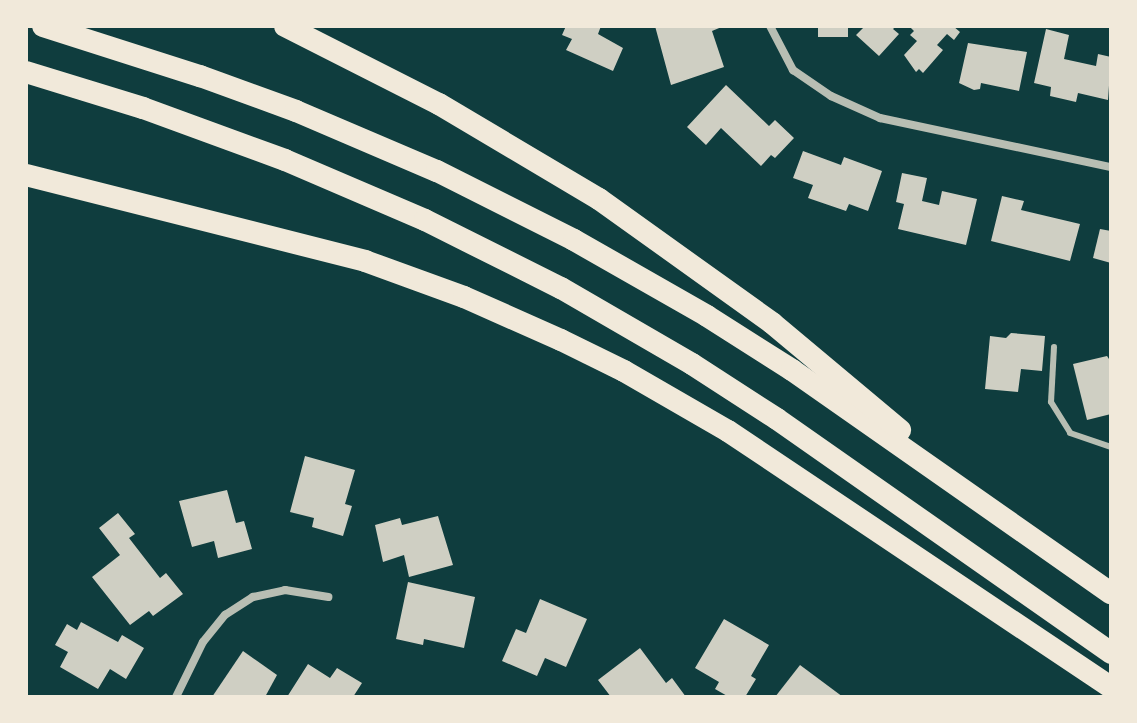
<!DOCTYPE html>
<html>
<head>
<meta charset="utf-8">
<style>
  body { margin:0 }
  #map { position:relative; width:1137px; height:723px; overflow:hidden; background:#0f3d3e; font-family:"Open Sans",sans-serif }
  div>[style] { position:absolute }
  [style*='--x'] { left:calc(var(--x)*1px); top:calc(var(--y)*1px); width:calc(var(--w)*1px); rotate:calc(var(--a)*1deg) }
  .building>* { inset:0; background:#cfcfc3; transform-origin:0 0 }
  .service>* { height:6px; margin:-3px; padding:0 3px; transform-origin:3px; border-radius:3px; background:#b8beb3 }
  .minor>* { height:8px; margin:-4px; padding:0 4px; transform-origin:4px; border-radius:4px; background:#b8beb3 }
  .motorway>* { height:22px; margin:-11px; padding:0 11px; transform-origin:11px; border-radius:11px; background:#f1e9da }
  span { translate:-50% -50%; white-space:nowrap; text-align:center; line-height:1.15; -webkit-text-stroke:8px #f1e9da; paint-order:stroke }
  .frame { position:absolute; inset:0; border:28px solid #f1e9da; pointer-events:none }
</style>
</head>
<body>
<div id="map">
  <div class="building">
    <i style="clip-path:polygon(566px 26px,601px 26px,598px 34px,623px 48px,613px 71px,566px 50px,572px 39px,562px 35px)"></i>
    <i style="clip-path:polygon(655px 26px,724px 26px,712px 31px,724px 67px,671px 85px)"></i>
    <i style="left:818px;top:26px;width:30px;height:11px"></i>
    <i style="clip-path:polygon(865px 26px,896px 26px,893px 29px,899px 34px,879px 56px,856px 35px)"></i>
    <i style="clip-path:polygon(909px 26px,953px 26px,960px 32px,954px 40px,947px 34px,937px 45px,943px 50px,923px 73px,919px 69px,916px 72px,904px 55px,917px 41px,910px 35px,914px 31px)"></i>
    <i style="clip-path:polygon(1046px 29px,1069px 35px,1064px 59px,1096px 66px,1098px 54px,1111px 57px,1108px 100px,1078px 93px,1076px 102px,1050px 96px,1051px 87px,1034px 83px)"></i>
    <i style="clip-path:polygon(968px 43px,1027px 52px,1019px 91px,981px 83px,980px 89px,974px 90px,959px 83px)"></i>
    <i style="clip-path:polygon(726px 85px,769px 126px,775px 120px,794px 138px,775px 158px,771px 155px,761px 166px,721px 128px,706px 145px,687px 127px)"></i>
    <i style="clip-path:polygon(803px 151px,841px 165px,844px 157px,882px 171px,868px 211px,849px 204px,846px 211px,808px 198px,813px 185px,793px 178px)"></i>
    <i style="clip-path:polygon(902px 173px,927px 178px,922px 201px,939px 205px,942px 191px,977px 199px,966px 245px,898px 229px,904px 204px,896px 202px)"></i>
    <i style="clip-path:polygon(1002px 196px,1024px 201px,1021px 210px,1080px 224px,1070px 261px,991px 241px)"></i>
    <i style="clip-path:polygon(1100px 229px,1111px 231px,1111px 263px,1093px 258px)"></i>
    <i style="clip-path:polygon(1011px 333px,1045px 336px,1042px 371px,1021px 369px,1018px 392px,985px 389px,990px 336px,1006px 338px)"></i>
    <i style="clip-path:polygon(1107px 356px,1111px 362px,1111px 414px,1087px 420px,1073px 364px)"></i>
    <i style="clip-path:polygon(305px 456px,355px 470px,345px 504px,352px 506px,343px 536px,312px 527px,314px 518px,290px 512px)"></i>
    <i style="clip-path:polygon(227px 490px,236px 523px,244px 521px,252px 549px,218px 558px,214px 541px,192px 547px,179px 501px)"></i>
    <i style="clip-path:polygon(118px 513px,135px 534px,129px 538px,160px 578px,166px 573px,183px 594px,153px 616px,149px 611px,130px 625px,92px 577px,120px 555px,99px 528px)"></i>
    <i style="clip-path:polygon(438px 516px,453px 565px,409px 577px,404px 555px,383px 562px,375px 525px,400px 518px,402px 525px)"></i>
    <i style="clip-path:polygon(408px 582px,475px 597px,464px 648px,424px 639px,423px 645px,396px 639px)"></i>
    <i style="clip-path:polygon(540px 599px,587px 619px,566px 667px,545px 658px,537px 676px,502px 661px,516px 629px,526px 633px)"></i>
    <i style="clip-path:polygon(724px 619px,769px 645px,751px 676px,756px 679px,745px 697px,729px 697px,715px 689px,719px 682px,695px 668px)"></i>
    <i style="clip-path:polygon(81px 622px,118px 642px,122px 635px,144px 648px,126px 679px,110px 669px,98px 689px,60px 667px,68px 652px,55px 645px,67px 624px,77px 630px)"></i>
    <i style="clip-path:polygon(640px 648px,666px 683px,672px 678px,686px 697px,611px 697px,598px 680px)"></i>
    <i style="clip-path:polygon(243px 651px,277px 675px,265px 697px,212px 697px)"></i>
    <i style="clip-path:polygon(308px 664px,330px 678px,337px 668px,362px 683px,353px 697px,287px 697px)"></i>
    <i style="clip-path:polygon(800px 665px,843px 697px,775px 697px)"></i>
  </div>
  <div class="service">
    <i style="--x:1054;--y:347;--w:55;--a:93.1"></i>
    <i style="--x:1051;--y:402;--w:36;--a:58"></i>
    <i style="--x:1070;--y:433;--w:43;--a:18.9"></i>
  </div>
  <div class="minor">
    <i style="--x:770;--y:26;--w:50;--a:62.4"></i>
    <i style="--x:793;--y:70;--w:46;--a:34.4"></i>
    <i style="--x:831;--y:96;--w:54;--a:24.2"></i>
    <i style="--x:880;--y:118;--w:236;--a:12"></i>
    <i style="--x:176;--y:697;--w:61;--a:-63.9"></i>
    <i style="--x:203;--y:642;--w:35;--a:-51"></i>
    <i style="--x:225;--y:615;--w:33;--a:-33"></i>
    <i style="--x:253;--y:597;--w:33;--a:-12"></i>
    <i style="--x:285;--y:590;--w:44;--a:9.2"></i>
  </div>
  <div class="motorway">
    <i style="--x:43;--y:26;--w:165;--a:17.7"></i>
    <i style="--x:200;--y:76;--w:102;--a:20"></i>
    <i style="--x:296;--y:111;--w:153;--a:23.1"></i>
    <i style="--x:437;--y:171;--w:153;--a:26.7"></i>
    <i style="--x:574;--y:240;--w:153;--a:29.7"></i>
    <i style="--x:707;--y:316;--w:101;--a:32.4"></i>
    <i style="--x:792;--y:370;--w:389;--a:35"></i>
    <i style="--x:285;--y:26;--w:173;--a:26.9"></i>
    <i style="--x:439;--y:104;--w:186;--a:30.7"></i>
    <i style="--x:599;--y:199;--w:213;--a:35.6"></i>
    <i style="--x:772;--y:323;--w:167;--a:39.9"></i>
    <i style="--x:26;--y:72;--w:122;--a:17.1"></i>
    <i style="--x:143;--y:108;--w:151;--a:20.1"></i>
    <i style="--x:285;--y:160;--w:152;--a:23.2"></i>
    <i style="--x:425;--y:220;--w:152;--a:26.6"></i>
    <i style="--x:561;--y:288;--w:151;--a:30.1"></i>
    <i style="--x:692;--y:364;--w:101;--a:32.9"></i>
    <i style="--x:777;--y:419;--w:408;--a:35"></i>
    <i style="--x:26;--y:175;--w:350;--a:14.2"></i>
    <i style="--x:365;--y:261;--w:105;--a:20"></i>
    <i style="--x:464;--y:297;--w:106;--a:23.9"></i>
    <i style="--x:561;--y:340;--w:70;--a:26.2"></i>
    <i style="--x:624;--y:371;--w:120;--a:30"></i>
    <i style="--x:728;--y:431;--w:461;--a:33.8"></i>
  </div>
  <div class="frame"></div>
</div>
</body>
</html>
